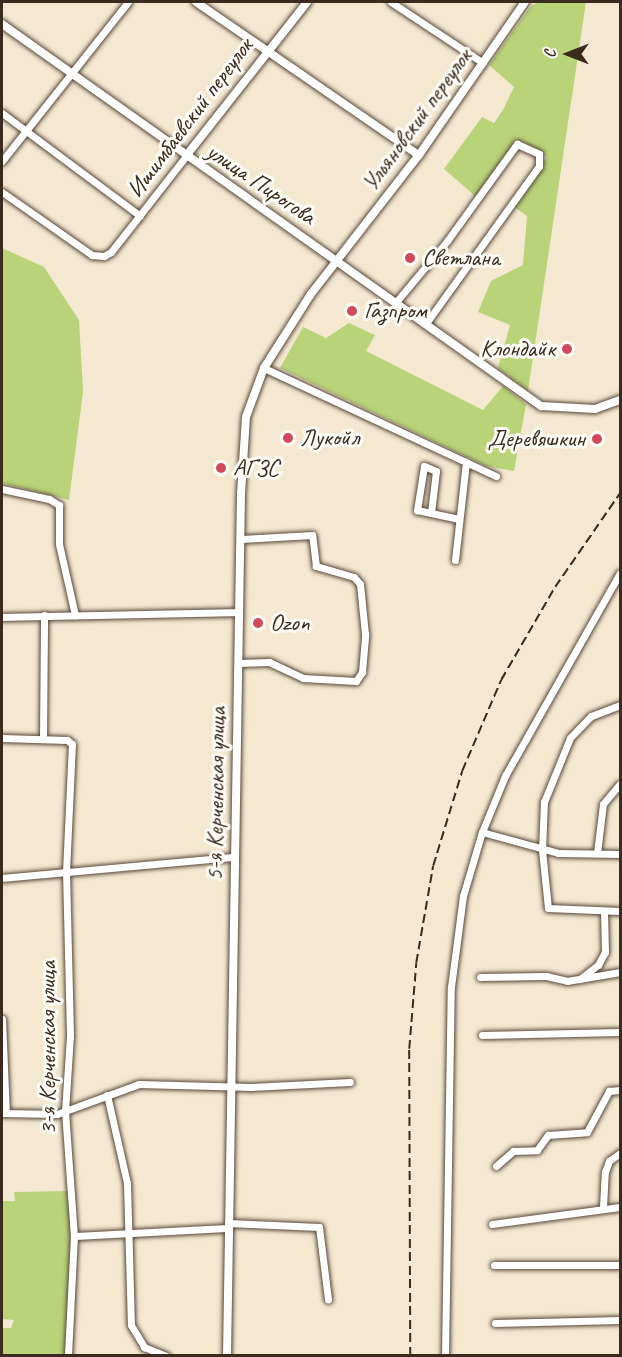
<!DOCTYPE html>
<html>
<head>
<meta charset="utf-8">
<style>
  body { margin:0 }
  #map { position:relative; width:622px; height:1357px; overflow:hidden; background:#f4e8d1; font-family:Caveat,sans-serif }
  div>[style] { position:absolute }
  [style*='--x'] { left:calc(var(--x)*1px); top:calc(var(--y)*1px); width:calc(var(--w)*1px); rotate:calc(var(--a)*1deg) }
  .green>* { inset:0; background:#b9d379 }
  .roads { filter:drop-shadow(0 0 2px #574639) drop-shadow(0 0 2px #574639) }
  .minor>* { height:7px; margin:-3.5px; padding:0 3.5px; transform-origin:3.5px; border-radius:3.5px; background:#fff }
  .major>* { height:8px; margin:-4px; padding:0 4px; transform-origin:4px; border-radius:4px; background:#fff }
  .rail>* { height:1.5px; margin-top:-0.75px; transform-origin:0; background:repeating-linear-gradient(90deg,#3b2a1e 0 9px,transparent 0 13.5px) }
  .dots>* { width:16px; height:16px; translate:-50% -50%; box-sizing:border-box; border:3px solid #fdfcf7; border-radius:50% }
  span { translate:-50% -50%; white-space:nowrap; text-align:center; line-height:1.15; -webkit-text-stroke:6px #fdfcf7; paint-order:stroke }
  .street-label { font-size:24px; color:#3b2a1e }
  .poi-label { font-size:24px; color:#3b2a1e }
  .left { translate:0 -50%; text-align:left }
  .right { translate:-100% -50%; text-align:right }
  .frame { position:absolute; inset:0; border:3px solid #3b2a1e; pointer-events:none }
  .north { position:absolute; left:538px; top:24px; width:60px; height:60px; -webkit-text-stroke:4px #fdfcf7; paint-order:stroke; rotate:270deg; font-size:16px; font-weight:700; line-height:24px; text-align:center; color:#3b2a1e }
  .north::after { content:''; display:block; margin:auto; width:21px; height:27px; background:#3b2a1e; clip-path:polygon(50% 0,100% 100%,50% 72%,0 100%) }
</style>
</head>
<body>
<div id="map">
  <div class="green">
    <i style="clip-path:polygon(539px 2px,586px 2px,528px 391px,498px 368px,510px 325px,478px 312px,491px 281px,523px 265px,527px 216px,513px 206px,547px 157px,522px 141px,517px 144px,481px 201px,444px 169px,482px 117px,494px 123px,503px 110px,514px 87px,489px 65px,531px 6px)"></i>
    <i style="clip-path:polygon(2px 248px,44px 267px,79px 320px,83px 392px,69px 500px,2px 483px)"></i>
    <i style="clip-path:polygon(349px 323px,375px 335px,366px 351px,483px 410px,503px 386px,526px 404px,514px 471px,486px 466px,280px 368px,303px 327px,326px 338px)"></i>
    <i style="clip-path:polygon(71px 1191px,68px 1355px,2px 1355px,2px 1328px,11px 1328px,14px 1320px,2px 1319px,2px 1201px,15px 1201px,14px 1192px)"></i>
  </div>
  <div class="roads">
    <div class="minor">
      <i style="--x:391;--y:2;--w:110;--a:33.5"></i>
      <i style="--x:2;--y:113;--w:172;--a:36.7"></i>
      <i style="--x:2;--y:161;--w:203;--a:-51.6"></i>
      <i style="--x:2;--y:192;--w:110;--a:35"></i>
      <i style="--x:92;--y:255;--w:12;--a:5"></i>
      <i style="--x:104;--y:256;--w:8;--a:-30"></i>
      <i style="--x:111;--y:252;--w:122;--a:-52"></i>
      <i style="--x:396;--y:302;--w:80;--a:-50.1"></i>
      <i style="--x:447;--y:241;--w:120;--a:-54.2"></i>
      <i style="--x:517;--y:144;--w:24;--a:24"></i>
      <i style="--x:539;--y:154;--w:12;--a:90"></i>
      <i style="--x:539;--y:166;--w:193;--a:125.7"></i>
      <i style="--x:264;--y:368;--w:256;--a:25"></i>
      <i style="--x:2;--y:489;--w:48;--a:12"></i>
      <i style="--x:49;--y:499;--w:12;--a:31"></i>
      <i style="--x:59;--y:505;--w:39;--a:90"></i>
      <i style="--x:59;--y:544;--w:73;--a:77.3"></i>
      <i style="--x:431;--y:513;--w:42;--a:-83.2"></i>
      <i style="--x:436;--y:471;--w:13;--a:-157"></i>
      <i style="--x:424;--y:466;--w:45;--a:99"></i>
      <i style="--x:417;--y:510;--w:43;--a:12.1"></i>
      <i style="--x:455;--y:560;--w:99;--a:-83.6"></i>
      <i style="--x:2;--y:617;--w:237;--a:-1.2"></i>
      <i style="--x:238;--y:663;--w:31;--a:-2"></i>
      <i style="--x:269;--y:662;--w:38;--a:25"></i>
      <i style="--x:303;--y:678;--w:53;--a:3.2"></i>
      <i style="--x:356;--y:681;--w:11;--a:-56"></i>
      <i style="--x:362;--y:672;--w:38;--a:-85"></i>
      <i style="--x:365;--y:634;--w:50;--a:-95.7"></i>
      <i style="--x:360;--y:584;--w:9;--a:-131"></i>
      <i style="--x:354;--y:577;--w:40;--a:-164"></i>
      <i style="--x:316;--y:566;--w:31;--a:-97"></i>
      <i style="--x:312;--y:535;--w:71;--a:176.8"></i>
      <i style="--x:620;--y:705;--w:31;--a:159"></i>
      <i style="--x:591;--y:716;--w:30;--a:134"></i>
      <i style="--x:570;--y:738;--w:69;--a:112.1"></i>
      <i style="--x:544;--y:802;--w:48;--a:92.4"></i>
      <i style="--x:542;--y:850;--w:58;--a:84.1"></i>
      <i style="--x:548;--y:908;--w:72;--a:2.4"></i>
      <i style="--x:2;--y:738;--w:65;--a:1.8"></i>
      <i style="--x:67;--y:740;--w:6;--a:39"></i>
      <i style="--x:72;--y:744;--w:127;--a:92.7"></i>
      <i style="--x:66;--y:871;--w:165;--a:88.6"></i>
      <i style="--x:70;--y:1036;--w:75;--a:93.8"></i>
      <i style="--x:65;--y:1111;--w:125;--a:85.9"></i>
      <i style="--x:74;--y:1236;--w:120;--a:92.9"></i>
      <i style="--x:43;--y:739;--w:124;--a:-89.5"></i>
      <i style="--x:482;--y:832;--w:79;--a:15.4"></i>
      <i style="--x:558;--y:853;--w:62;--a:0.9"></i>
      <i style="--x:597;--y:853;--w:49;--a:-83"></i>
      <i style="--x:603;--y:804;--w:26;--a:-50"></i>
      <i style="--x:2;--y:878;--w:233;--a:-5.2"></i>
      <i style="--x:480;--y:977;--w:66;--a:-0.9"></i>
      <i style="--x:546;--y:976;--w:22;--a:13"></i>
      <i style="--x:567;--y:981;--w:54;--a:-9.6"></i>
      <i style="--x:580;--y:979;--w:23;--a:-38"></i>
      <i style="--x:598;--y:965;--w:15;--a:-62"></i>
      <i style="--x:605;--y:952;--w:41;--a:-91.4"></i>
      <i style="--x:2;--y:1019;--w:94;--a:87.6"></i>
      <i style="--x:482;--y:1035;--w:138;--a:-1.2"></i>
      <i style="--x:107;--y:1095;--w:90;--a:77.2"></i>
      <i style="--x:127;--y:1183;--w:142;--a:88.4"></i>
      <i style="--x:131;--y:1325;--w:26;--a:59"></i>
      <i style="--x:144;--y:1347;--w:24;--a:22"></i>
      <i style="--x:2;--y:1113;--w:55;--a:1"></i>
      <i style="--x:57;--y:1114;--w:87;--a:-20.1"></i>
      <i style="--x:139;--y:1084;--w:112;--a:1.5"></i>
      <i style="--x:251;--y:1087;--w:99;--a:-2.9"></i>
      <i style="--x:496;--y:1166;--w:23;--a:-41"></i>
      <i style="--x:513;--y:1151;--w:24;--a:-2"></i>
      <i style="--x:537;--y:1150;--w:19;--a:-54"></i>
      <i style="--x:548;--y:1135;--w:39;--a:-4"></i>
      <i style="--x:587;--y:1132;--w:47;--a:-61.8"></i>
      <i style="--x:609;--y:1091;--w:11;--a:-5"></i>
      <i style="--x:603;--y:1207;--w:35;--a:-87"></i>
      <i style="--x:605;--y:1172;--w:12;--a:-70"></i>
      <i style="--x:609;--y:1161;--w:14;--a:-36"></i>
      <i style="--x:228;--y:1223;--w:91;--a:2.5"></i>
      <i style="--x:319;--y:1227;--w:73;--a:82.9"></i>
      <i style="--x:492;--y:1224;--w:129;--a:-7.6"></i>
      <i style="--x:74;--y:1236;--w:154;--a:-3"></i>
      <i style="--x:494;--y:1265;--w:126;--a:0"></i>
      <i style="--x:495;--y:1323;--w:125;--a:-1.4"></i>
      <i style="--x:445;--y:1356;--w:369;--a:-89.1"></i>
      <i style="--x:451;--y:987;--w:92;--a:-82.5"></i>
      <i style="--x:463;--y:896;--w:67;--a:-73.5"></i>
      <i style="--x:482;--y:832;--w:61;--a:-67.7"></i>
      <i style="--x:505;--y:776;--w:233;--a:-60.5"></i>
    </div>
    <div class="major">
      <i style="--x:196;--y:2;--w:270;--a:34.5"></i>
      <i style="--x:2;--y:24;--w:661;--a:35.33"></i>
      <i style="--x:541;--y:406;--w:54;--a:3.2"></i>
      <i style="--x:595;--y:409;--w:27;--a:-20"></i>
      <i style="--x:186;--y:156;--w:196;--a:-51.8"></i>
      <i style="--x:227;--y:1356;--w:862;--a:-89.07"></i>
      <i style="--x:241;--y:494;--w:77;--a:-86.3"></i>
      <i style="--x:246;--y:417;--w:52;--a:-69.8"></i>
      <i style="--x:264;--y:368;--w:88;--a:-57.6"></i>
      <i style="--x:311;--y:294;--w:176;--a:-52.2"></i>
      <i style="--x:419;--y:155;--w:186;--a:-55.3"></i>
    </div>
  </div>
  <div class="rail">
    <i style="--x:410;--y:1356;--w:307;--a:-90.2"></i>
    <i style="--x:409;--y:1049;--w:86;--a:-85.3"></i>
    <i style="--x:416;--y:963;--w:98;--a:-80.1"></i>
    <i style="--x:433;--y:866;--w:99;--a:-73"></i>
    <i style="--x:462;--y:771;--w:99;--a:-66.8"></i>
    <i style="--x:501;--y:680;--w:108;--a:-59.9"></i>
    <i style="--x:555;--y:587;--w:114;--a:-55.3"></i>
  </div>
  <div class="dots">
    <i style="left:410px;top:258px;background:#d1495b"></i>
    <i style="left:352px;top:311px;background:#d1495b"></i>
    <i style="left:567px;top:349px;background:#d1495b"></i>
    <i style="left:288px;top:438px;background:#d1495b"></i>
    <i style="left:597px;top:439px;background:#d1495b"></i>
    <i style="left:221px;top:468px;background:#d1495b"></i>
    <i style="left:258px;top:623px;background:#d1495b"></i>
  </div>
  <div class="street-label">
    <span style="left:190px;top:118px;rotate:-53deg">Ишимбаевский переулок</span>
    <span style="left:417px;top:120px;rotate:-54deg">Ульяновский переулок</span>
    <span style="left:261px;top:184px;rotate:34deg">улица Пирогова</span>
    <span style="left:216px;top:794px;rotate:-89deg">5-я Керченская улица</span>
    <span style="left:48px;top:1048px;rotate:-90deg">3-я Керченская улица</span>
  </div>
  <div class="poi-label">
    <span class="left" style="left:422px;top:258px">Светлана</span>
    <span class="left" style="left:364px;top:311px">Газпром</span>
    <span class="right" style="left:555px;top:349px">Клондайк</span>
    <span class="left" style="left:300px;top:438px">Лукойл</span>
    <span class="right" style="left:585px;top:439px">Деревяшкин</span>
    <span class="left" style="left:233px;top:468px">АГЗС</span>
    <span class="left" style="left:270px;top:623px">Ozon</span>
  </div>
  <div class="frame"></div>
  <div class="north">С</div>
</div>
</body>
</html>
